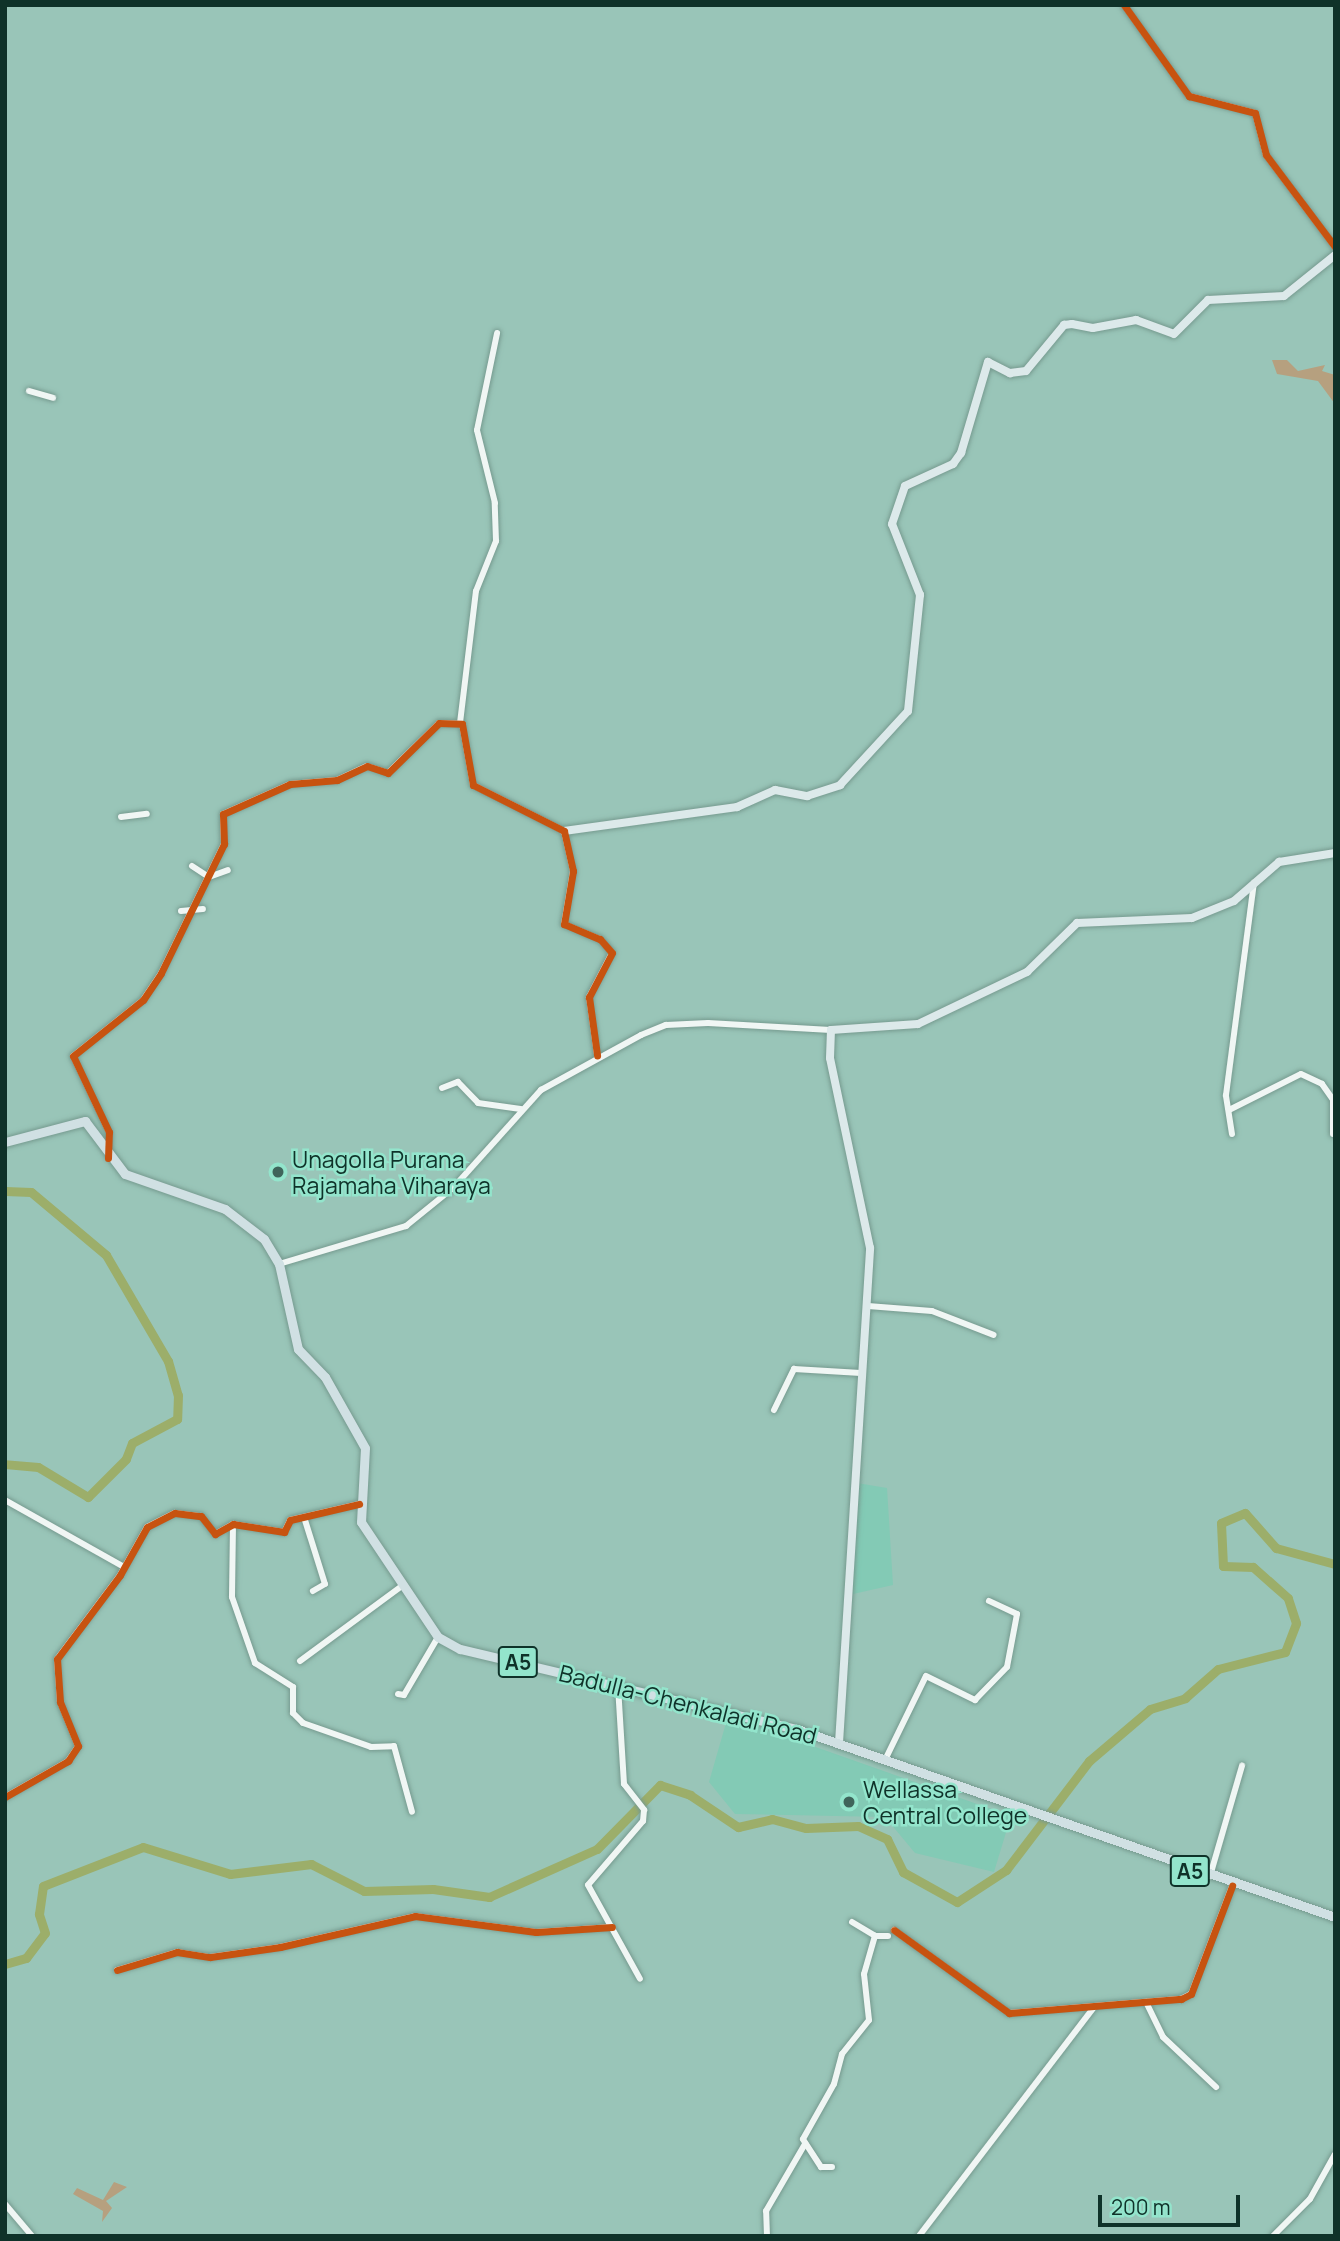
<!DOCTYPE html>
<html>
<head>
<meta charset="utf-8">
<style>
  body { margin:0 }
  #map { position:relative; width:1340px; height:2241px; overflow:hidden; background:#99c5b8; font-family:Manrope,sans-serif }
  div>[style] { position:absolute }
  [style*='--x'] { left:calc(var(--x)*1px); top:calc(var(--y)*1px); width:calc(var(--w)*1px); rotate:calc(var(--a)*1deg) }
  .built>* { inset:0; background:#83cab5 }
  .green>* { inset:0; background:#b6a07f }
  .river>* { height:9px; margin:-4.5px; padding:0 4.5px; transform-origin:4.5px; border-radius:4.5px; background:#9cae6a }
  .roads { filter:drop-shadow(0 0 2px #769a8f) drop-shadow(0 0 2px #769a8f) }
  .minor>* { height:6px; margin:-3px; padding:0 3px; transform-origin:3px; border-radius:3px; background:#f0f6f4 }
  .major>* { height:8px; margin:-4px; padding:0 4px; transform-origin:4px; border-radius:4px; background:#dce9ea }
  .highway>* { height:9px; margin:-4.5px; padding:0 4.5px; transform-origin:4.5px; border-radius:4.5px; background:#d0e0e3 }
  .cycleway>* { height:7px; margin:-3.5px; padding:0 3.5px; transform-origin:3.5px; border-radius:3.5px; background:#c75310 }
  .dots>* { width:19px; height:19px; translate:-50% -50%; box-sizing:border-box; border:4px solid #93e5cc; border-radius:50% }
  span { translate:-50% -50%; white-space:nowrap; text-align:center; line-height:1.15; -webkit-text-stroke:5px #93e5cc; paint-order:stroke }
  .shield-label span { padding:2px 5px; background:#93e5cc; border:2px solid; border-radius:5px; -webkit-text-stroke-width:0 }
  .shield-label { font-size:21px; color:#0f3229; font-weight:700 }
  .poi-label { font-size:23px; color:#0f3229 }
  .left { translate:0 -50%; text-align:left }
  .street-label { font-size:23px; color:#0f3229 }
  .frame { position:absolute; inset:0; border:7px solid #0f3229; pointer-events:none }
  .scale { position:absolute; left:1098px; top:2195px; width:142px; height:32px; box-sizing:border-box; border:4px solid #0f3229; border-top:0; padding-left:9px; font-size:21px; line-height:24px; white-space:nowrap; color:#0f3229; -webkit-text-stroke:5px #93e5cc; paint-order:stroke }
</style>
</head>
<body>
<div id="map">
  <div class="built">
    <i style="clip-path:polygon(857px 1483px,887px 1488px,893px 1585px,853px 1594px,848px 1547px)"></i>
    <i style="clip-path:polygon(728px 1716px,1011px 1816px,994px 1872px,915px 1853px,885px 1817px,735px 1814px,709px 1782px)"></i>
  </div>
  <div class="green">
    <i style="clip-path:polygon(1272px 360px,1287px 360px,1298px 371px,1325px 365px,1322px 371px,1335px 375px,1335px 404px,1318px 381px,1277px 374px)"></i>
    <i style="clip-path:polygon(114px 2182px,127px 2187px,106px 2201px,112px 2208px,102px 2222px,103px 2211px,73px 2194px,77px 2188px,103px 2200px)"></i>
  </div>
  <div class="river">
    <i style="--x:5;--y:1191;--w:26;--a:2"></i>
    <i style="--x:31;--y:1192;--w:98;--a:40"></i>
    <i style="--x:106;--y:1255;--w:123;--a:59.7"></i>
    <i style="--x:168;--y:1361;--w:35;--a:74"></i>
    <i style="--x:178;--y:1395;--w:24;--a:92"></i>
    <i style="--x:177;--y:1419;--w:51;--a:151.9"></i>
    <i style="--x:132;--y:1443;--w:17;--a:111"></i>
    <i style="--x:126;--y:1459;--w:54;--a:135"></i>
    <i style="--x:88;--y:1497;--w:58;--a:-149"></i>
    <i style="--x:38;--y:1467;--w:33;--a:-175"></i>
    <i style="--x:5;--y:1964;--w:22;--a:-16"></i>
    <i style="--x:26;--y:1958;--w:31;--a:-53"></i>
    <i style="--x:45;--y:1933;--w:20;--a:-108"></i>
    <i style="--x:39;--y:1914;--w:28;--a:-82"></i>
    <i style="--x:43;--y:1886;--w:107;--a:-21.3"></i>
    <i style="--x:143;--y:1847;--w:91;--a:17.2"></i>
    <i style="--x:230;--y:1874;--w:82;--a:-7"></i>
    <i style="--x:311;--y:1864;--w:59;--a:27"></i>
    <i style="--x:364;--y:1891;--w:69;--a:-1.7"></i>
    <i style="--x:433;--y:1889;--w:57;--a:8.1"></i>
    <i style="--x:489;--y:1897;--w:118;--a:-24"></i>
    <i style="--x:597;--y:1849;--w:90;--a:-45.5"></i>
    <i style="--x:660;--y:1785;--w:32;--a:18"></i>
    <i style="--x:690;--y:1795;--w:58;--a:33.7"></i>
    <i style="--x:738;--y:1827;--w:35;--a:-13"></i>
    <i style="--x:772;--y:1819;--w:35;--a:15"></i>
    <i style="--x:806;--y:1828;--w:52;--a:-2.2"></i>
    <i style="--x:858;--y:1826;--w:32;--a:24"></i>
    <i style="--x:887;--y:1839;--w:37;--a:64"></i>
    <i style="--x:903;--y:1872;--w:62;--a:29.1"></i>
    <i style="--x:957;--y:1902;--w:59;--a:-33.1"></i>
    <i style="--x:1006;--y:1870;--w:137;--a:-52.7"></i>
    <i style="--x:1089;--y:1761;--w:80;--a:-40.4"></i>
    <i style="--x:1150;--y:1709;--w:37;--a:-17"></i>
    <i style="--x:1185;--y:1698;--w:44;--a:-41.3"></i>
    <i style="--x:1218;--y:1669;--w:69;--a:-14.2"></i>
    <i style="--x:1285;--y:1652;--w:31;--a:-69"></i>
    <i style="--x:1296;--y:1623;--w:26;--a:-108"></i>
    <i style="--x:1288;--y:1598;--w:47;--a:-138.5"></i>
    <i style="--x:1253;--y:1567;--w:30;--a:-178"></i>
    <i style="--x:1223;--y:1566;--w:43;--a:-92.7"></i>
    <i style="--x:1221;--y:1523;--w:26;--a:-23"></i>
    <i style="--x:1245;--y:1513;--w:47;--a:48.5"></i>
    <i style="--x:1276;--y:1548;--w:61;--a:15.2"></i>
  </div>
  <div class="roads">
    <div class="minor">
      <i style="--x:1124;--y:5;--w:112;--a:54.5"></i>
      <i style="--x:1189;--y:96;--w:68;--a:14.4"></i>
      <i style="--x:1255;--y:113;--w:43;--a:75.3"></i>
      <i style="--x:1266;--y:155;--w:115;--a:53.1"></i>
      <i style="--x:29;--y:391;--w:25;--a:16"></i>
      <i style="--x:460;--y:723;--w:133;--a:-83.1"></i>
      <i style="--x:476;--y:591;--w:54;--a:-68.2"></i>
      <i style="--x:496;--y:541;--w:38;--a:-92"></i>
      <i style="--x:495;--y:503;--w:75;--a:-103.9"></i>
      <i style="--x:477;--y:430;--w:99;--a:-78.3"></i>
      <i style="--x:121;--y:817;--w:26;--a:-7"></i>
      <i style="--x:192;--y:866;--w:20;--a:33"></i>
      <i style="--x:209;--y:877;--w:20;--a:-20"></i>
      <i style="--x:181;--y:911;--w:22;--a:-5"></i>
      <i style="--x:442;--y:1088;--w:17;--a:-21"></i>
      <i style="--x:458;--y:1082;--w:29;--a:46"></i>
      <i style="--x:478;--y:1103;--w:43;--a:7.9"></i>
      <i style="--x:1229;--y:1110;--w:80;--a:-26.6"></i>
      <i style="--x:1301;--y:1074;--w:23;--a:25"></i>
      <i style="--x:1322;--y:1084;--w:19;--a:55"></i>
      <i style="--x:1333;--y:1100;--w:34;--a:90"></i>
      <i style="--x:1232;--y:1134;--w:39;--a:-99"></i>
      <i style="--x:1226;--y:1095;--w:214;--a:-82.5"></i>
      <i style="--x:109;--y:1157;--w:25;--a:-90"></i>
      <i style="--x:109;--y:1132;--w:84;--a:-115.3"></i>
      <i style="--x:73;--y:1056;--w:90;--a:-38.7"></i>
      <i style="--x:143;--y:1000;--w:32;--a:-56"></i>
      <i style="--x:161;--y:973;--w:144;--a:-64"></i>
      <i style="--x:224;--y:844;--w:30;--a:-92"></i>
      <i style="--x:223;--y:814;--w:73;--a:-24.1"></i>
      <i style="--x:290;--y:784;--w:47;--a:-4.9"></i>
      <i style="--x:337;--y:780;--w:33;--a:-25"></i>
      <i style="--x:367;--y:766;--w:22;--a:18"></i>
      <i style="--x:388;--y:773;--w:71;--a:-44.4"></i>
      <i style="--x:439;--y:723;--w:23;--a:2"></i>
      <i style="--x:462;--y:724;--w:62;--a:79.8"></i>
      <i style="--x:473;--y:785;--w:102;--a:26.8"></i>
      <i style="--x:564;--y:831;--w:41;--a:77.3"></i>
      <i style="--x:573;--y:871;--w:54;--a:99.6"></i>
      <i style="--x:564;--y:924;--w:39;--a:23"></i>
      <i style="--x:600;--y:939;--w:18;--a:49"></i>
      <i style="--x:612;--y:953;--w:50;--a:117.6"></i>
      <i style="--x:589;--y:997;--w:59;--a:82.1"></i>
      <i style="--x:279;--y:1264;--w:133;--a:-16.7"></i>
      <i style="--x:406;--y:1226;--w:60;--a:-39"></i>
      <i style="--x:453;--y:1188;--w:132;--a:-48.1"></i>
      <i style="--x:541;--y:1090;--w:114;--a:-28.8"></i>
      <i style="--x:641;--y:1035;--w:27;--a:-22"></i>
      <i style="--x:666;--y:1025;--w:42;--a:-2.7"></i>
      <i style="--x:708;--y:1023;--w:123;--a:3.3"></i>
      <i style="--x:868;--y:1306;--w:64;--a:4.5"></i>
      <i style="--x:932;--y:1311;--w:66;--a:21.2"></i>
      <i style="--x:774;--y:1410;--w:46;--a:-64"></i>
      <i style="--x:794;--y:1369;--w:67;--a:3.4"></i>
      <i style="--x:5;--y:1500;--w:137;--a:29.4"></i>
      <i style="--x:304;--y:1517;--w:70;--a:72.6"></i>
      <i style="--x:325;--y:1584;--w:14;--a:150"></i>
      <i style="--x:233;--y:1524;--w:73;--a:90.8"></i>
      <i style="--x:232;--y:1597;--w:70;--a:70.8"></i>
      <i style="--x:255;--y:1663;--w:45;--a:32.3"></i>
      <i style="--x:293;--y:1687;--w:26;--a:90"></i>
      <i style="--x:293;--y:1713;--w:14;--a:45"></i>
      <i style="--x:303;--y:1723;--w:72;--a:19.4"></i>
      <i style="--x:371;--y:1747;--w:23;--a:-2"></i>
      <i style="--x:394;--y:1746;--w:68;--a:74.7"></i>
      <i style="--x:300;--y:1661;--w:128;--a:-36.4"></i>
      <i style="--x:618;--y:1686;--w:98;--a:86.5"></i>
      <i style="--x:624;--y:1784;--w:33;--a:52"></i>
      <i style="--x:644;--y:1810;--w:11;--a:95"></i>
      <i style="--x:643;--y:1821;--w:84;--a:130.7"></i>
      <i style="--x:588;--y:1885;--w:107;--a:61"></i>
      <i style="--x:398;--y:1694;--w:6;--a:9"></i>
      <i style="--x:404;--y:1695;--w:67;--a:-59.6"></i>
      <i style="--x:885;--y:1760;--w:93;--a:-64"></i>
      <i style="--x:926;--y:1676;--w:55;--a:26.1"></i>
      <i style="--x:975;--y:1700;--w:46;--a:-45.9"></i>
      <i style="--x:1007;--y:1667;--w:54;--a:-79.3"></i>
      <i style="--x:1017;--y:1614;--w:31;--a:-155"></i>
      <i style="--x:5;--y:1797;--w:73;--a:-29.7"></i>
      <i style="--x:68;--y:1761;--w:18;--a:-56"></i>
      <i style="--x:78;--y:1746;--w:48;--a:-112.2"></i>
      <i style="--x:60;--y:1702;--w:43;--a:-94"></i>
      <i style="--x:57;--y:1659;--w:105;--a:-53.1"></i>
      <i style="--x:120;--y:1575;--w:55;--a:-60.6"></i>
      <i style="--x:147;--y:1527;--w:31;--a:-27"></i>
      <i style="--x:175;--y:1513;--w:26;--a:7"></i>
      <i style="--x:201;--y:1516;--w:23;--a:52"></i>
      <i style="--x:215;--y:1534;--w:21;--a:-29"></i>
      <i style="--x:233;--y:1524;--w:52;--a:8.9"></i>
      <i style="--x:284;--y:1532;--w:13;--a:-63"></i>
      <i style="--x:290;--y:1520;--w:71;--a:-13.1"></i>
      <i style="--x:1210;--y:1876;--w:115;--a:-73.8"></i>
      <i style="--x:852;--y:1922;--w:27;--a:31"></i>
      <i style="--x:894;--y:1930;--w:142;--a:35.8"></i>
      <i style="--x:1009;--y:2013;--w:173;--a:-4.7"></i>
      <i style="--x:1181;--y:1999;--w:11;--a:-27"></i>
      <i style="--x:1191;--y:1994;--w:116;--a:-69.2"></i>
      <i style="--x:117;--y:1970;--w:63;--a:-16.7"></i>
      <i style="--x:177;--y:1952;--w:33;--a:9"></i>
      <i style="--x:210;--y:1957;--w:71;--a:-8.1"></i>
      <i style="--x:280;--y:1947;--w:139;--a:-12.9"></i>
      <i style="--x:415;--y:1916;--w:122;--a:7.5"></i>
      <i style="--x:536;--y:1932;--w:76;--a:-3.8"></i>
      <i style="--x:1146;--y:2002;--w:39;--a:64"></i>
      <i style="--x:1163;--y:2037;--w:73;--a:43.3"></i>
      <i style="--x:832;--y:2167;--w:11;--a:180"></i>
      <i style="--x:821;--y:2167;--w:33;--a:-123"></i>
      <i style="--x:803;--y:2139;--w:63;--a:-60.6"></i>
      <i style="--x:834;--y:2084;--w:31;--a:-75"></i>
      <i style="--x:842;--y:2054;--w:43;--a:-51.5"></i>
      <i style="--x:869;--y:2020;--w:46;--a:-96.2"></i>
      <i style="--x:864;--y:1974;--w:40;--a:-74"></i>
      <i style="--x:875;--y:1936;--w:13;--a:0"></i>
      <i style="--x:5;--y:2204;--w:42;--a:49.8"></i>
      <i style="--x:767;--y:2236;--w:25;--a:-92"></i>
      <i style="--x:766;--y:2211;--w:78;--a:-59.8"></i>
      <i style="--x:919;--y:2236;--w:288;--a:-52.6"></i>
      <i style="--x:1273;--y:2236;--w:52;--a:-45"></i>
      <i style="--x:1310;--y:2199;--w:51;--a:-60.9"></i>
    </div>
    <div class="major">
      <i style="--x:564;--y:831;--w:175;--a:-7.9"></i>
      <i style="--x:737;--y:807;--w:42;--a:-24.1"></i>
      <i style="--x:775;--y:790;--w:33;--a:11"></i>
      <i style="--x:807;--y:796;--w:35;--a:-18"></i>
      <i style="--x:840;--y:785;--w:100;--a:-47.4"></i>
      <i style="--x:908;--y:711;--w:117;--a:-84.1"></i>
      <i style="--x:920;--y:595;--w:76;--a:-111.5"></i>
      <i style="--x:892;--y:524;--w:40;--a:-71.1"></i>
      <i style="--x:905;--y:486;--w:53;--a:-24.6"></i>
      <i style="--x:953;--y:464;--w:14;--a:-54"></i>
      <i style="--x:961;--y:453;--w:95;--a:-73.5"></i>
      <i style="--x:988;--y:362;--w:25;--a:27"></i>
      <i style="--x:1010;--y:373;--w:16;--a:-7"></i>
      <i style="--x:1026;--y:371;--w:60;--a:-50.4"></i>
      <i style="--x:1064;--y:325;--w:8;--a:-7"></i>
      <i style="--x:1072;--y:324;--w:21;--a:11"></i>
      <i style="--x:1093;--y:328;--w:44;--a:-10.5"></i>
      <i style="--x:1136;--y:320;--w:40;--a:20.2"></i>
      <i style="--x:1174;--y:334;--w:48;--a:-45"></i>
      <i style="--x:1208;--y:300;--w:76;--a:-3"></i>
      <i style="--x:1284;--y:296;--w:65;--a:-38.8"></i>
      <i style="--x:839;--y:1743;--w:496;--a:-86.4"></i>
      <i style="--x:870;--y:1248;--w:194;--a:-101.9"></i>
      <i style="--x:830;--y:1058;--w:28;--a:-88"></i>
      <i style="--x:831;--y:1030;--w:87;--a:-3.9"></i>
      <i style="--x:918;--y:1024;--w:121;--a:-25.5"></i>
      <i style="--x:1027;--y:972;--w:70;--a:-44.4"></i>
      <i style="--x:1077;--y:923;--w:115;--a:-2.5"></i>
      <i style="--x:1192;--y:918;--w:45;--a:-22"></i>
      <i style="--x:1234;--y:901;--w:60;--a:-40.9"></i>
      <i style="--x:1279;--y:862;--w:57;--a:-9.1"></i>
    </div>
    <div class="highway">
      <i style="--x:5;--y:1142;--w:83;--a:-14.7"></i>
      <i style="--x:85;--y:1121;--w:66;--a:53"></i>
      <i style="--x:125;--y:1174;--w:106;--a:19.3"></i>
      <i style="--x:225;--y:1209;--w:49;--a:37.6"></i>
      <i style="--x:264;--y:1239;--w:29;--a:59"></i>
      <i style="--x:279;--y:1264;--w:87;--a:77.4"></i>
      <i style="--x:298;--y:1349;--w:39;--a:46"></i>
      <i style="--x:325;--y:1377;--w:81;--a:60.6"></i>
      <i style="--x:365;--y:1448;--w:74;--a:93.1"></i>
      <i style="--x:361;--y:1522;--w:138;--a:56.2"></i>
      <i style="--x:438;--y:1637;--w:25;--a:29"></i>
      <i style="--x:460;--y:1649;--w:346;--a:13.4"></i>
      <i style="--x:797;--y:1729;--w:570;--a:19.26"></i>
    </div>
  </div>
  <div class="cycleway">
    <i style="--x:1124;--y:5;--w:112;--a:54.5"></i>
    <i style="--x:1189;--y:96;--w:68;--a:14.4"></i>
    <i style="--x:1255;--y:113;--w:43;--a:75.3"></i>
    <i style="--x:1266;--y:155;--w:115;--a:53.1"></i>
    <i style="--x:108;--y:1158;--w:26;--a:-88"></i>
    <i style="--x:109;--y:1132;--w:84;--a:-115.3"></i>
    <i style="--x:73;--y:1056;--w:90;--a:-38.7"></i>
    <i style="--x:143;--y:1000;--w:32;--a:-56"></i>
    <i style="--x:161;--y:973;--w:144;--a:-64"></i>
    <i style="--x:224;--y:844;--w:30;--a:-92"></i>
    <i style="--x:223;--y:814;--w:73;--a:-24.1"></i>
    <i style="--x:290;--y:784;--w:47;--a:-4.9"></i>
    <i style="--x:337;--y:780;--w:33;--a:-25"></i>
    <i style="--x:367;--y:766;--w:22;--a:18"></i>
    <i style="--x:388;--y:773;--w:71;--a:-44.4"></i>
    <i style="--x:439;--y:723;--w:23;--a:2"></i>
    <i style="--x:462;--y:724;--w:62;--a:79.8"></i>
    <i style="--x:473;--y:785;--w:102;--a:26.8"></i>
    <i style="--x:564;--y:831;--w:41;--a:77.3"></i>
    <i style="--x:573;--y:871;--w:54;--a:99.6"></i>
    <i style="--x:564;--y:924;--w:39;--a:23"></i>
    <i style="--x:600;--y:939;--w:18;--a:49"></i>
    <i style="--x:612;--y:953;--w:50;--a:117.6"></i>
    <i style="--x:589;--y:997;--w:59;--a:82.1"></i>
    <i style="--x:5;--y:1797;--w:73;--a:-29.7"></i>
    <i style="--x:68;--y:1761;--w:18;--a:-56"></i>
    <i style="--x:78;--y:1746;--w:48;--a:-112.2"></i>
    <i style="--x:60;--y:1702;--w:43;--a:-94"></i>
    <i style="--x:57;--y:1659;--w:105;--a:-53.1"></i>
    <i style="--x:120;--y:1575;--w:55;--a:-60.6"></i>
    <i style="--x:147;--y:1527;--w:31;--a:-27"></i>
    <i style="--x:175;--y:1513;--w:26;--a:7"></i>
    <i style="--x:201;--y:1516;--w:23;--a:52"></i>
    <i style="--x:215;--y:1534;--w:21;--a:-29"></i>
    <i style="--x:233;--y:1524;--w:52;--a:8.9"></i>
    <i style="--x:284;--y:1532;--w:13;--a:-63"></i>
    <i style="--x:290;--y:1520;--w:71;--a:-13.1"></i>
    <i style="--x:894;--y:1930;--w:142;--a:35.8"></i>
    <i style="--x:1009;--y:2013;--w:173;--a:-4.7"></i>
    <i style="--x:1181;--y:1999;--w:11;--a:-27"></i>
    <i style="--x:1191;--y:1994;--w:116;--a:-69.2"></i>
    <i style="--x:117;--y:1970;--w:63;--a:-16.7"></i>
    <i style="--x:177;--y:1952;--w:33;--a:9"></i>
    <i style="--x:210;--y:1957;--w:71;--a:-8.1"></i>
    <i style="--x:280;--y:1947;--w:139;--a:-12.9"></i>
    <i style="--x:415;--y:1916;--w:122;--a:7.5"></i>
    <i style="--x:536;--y:1932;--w:76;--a:-3.8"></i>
  </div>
  <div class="dots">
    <i style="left:278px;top:1172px;background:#3f655b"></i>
    <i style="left:849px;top:1802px;background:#3f655b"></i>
  </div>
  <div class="shield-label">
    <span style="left:518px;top:1662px">A5</span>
    <span style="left:1190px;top:1871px">A5</span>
  </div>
  <div class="poi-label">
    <span class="left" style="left:292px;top:1172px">Unagolla Purana<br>Rajamaha Viharaya</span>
    <span class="left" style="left:863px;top:1802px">Wellassa<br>Central College</span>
  </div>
  <div class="street-label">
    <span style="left:688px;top:1704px;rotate:14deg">Badulla-Chenkaladi Road</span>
  </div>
  <div class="frame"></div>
  <div class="scale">200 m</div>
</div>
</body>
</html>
